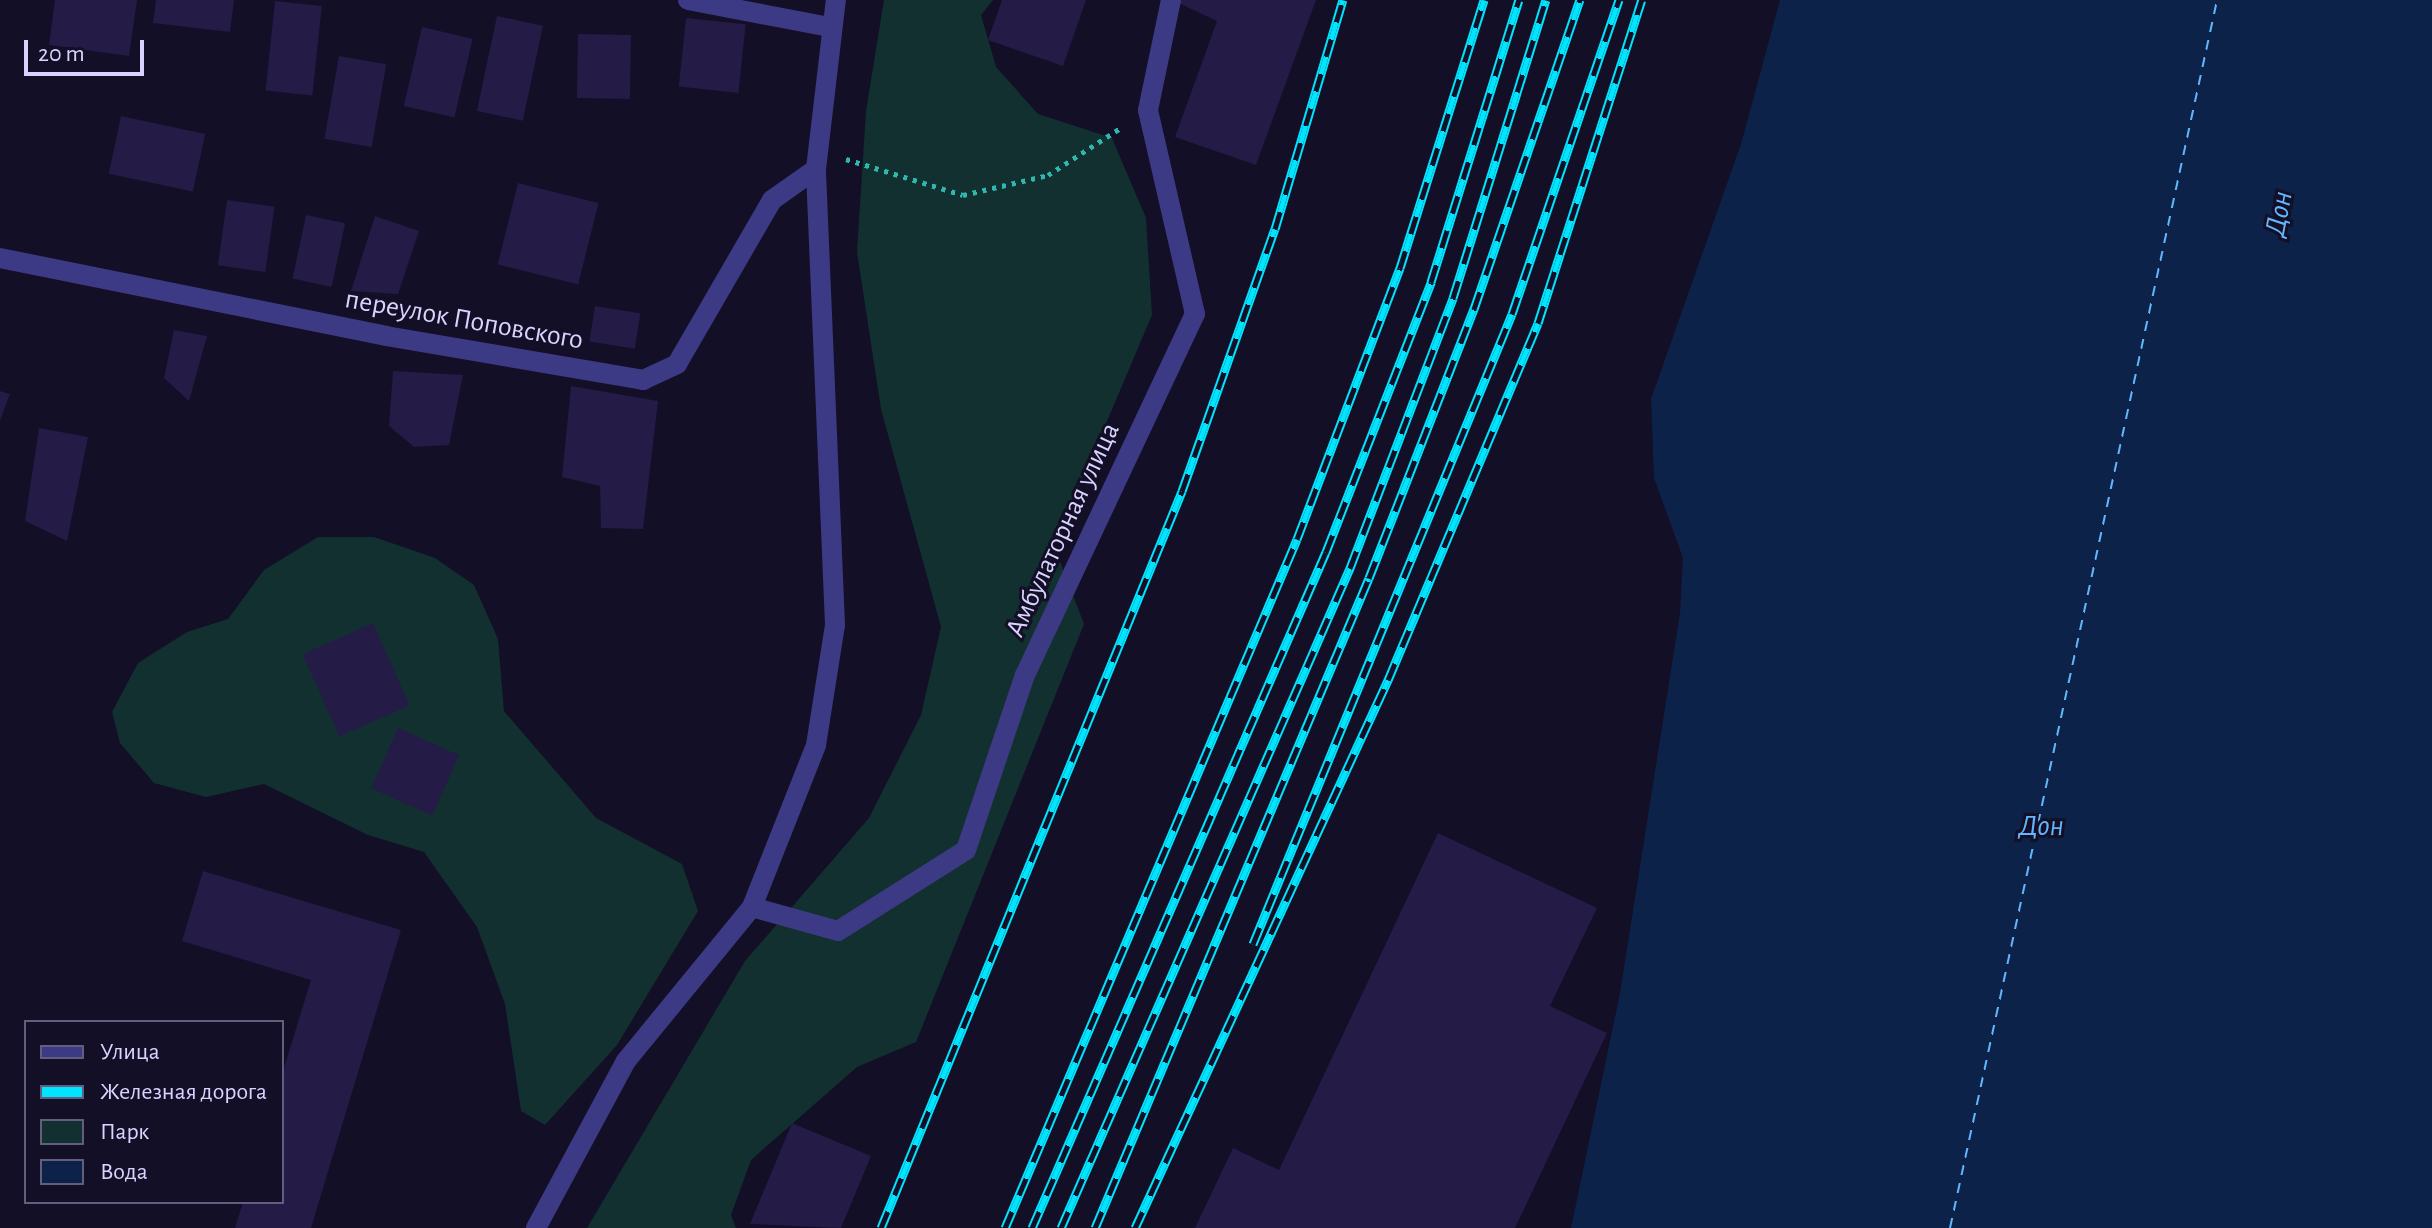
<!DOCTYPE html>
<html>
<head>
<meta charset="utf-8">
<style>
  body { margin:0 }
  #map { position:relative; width:2432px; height:1228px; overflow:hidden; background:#130f26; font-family:"Alegreya Sans",sans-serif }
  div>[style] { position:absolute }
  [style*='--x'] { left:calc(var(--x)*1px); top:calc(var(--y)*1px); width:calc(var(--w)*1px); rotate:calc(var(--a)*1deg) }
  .green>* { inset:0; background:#12302f }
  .water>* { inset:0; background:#0c2248 }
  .ferry>* { height:2px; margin-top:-1px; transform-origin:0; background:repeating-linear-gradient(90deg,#62b6ff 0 10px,transparent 0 18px) }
  .building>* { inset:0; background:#241b47; transform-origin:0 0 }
  .path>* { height:5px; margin-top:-2.5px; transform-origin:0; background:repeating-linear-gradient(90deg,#2fb8b0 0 4px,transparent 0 10px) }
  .minor>* { height:20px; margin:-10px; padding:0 10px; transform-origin:10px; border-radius:10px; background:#3d3a85 }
  .rail>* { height:9px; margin-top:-4.5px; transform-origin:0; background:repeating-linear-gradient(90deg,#130f26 0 18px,#00e5ff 0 36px); box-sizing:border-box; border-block:2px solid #00e5ff }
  span { translate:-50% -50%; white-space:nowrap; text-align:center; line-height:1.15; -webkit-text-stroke:6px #130f26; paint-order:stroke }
  .street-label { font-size:28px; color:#d9d4ff }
  .water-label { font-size:30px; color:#62b6ff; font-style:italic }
  .legend { position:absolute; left:24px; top:1020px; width:260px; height:184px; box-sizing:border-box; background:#130f26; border:2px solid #625e7d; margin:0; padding:10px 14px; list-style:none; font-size:24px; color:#d9d4ff }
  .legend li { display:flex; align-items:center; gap:16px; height:40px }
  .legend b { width:40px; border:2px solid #625e7d }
  .scale { position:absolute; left:24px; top:40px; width:120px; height:36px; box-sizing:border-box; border:4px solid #d9d4ff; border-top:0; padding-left:10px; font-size:24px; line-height:28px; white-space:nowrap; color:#d9d4ff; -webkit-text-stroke:6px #130f26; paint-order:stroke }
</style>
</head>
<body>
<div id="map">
  <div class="green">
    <i style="clip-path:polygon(884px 0,993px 0,981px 15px,996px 67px,1038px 114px,1112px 138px,1146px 218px,1152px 315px,1054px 546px,1084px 624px,916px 1042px,857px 1067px,751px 1160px,731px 1215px,736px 1228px,587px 1228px,745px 961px,869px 818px,921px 715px,941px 627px,881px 409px,857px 252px,866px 111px)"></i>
    <i style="clip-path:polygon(318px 537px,374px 537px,435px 558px,474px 585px,498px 639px,504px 711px,596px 818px,682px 864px,698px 911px,617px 1045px,545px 1125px,521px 1111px,505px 1004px,477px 927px,424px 852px,368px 835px,264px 784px,206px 797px,154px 783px,120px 743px,112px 712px,138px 663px,187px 632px,228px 619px,264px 570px)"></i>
  </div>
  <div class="water">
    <i style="clip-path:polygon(1780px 0,2432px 0,2432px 1228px,1571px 1228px,1620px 993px,1680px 613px,1683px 558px,1654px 478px,1651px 399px,1741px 144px)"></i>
  </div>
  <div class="ferry">
    <i style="--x:1950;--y:1228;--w:1257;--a:-77.73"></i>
  </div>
  <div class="building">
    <i style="clip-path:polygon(55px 0,137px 0,129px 56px,49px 45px)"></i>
    <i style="clip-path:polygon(156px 0,234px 0,230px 32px,153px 23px)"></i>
    <i style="clip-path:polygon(1002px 0,1086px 0,1063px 66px,988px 40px)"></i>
    <i style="clip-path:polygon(1172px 0,1316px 0,1256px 165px,1175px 137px,1217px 21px)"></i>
    <i style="left:275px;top:1px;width:47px;height:90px;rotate:6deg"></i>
    <i style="left:497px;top:16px;width:47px;height:97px;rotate:12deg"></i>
    <i style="left:686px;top:18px;width:60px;height:69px;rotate:6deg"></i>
    <i style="left:422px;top:27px;width:52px;height:81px;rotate:13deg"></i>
    <i style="left:578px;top:34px;width:53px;height:64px;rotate:1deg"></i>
    <i style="left:339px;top:56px;width:48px;height:84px;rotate:10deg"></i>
    <i style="left:121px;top:116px;width:86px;height:59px;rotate:12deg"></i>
    <i style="left:518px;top:183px;width:83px;height:84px;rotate:14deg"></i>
    <i style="left:227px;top:200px;width:48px;height:66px;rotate:8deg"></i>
    <i style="left:306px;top:215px;width:40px;height:65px;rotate:12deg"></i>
    <i style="clip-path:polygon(375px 216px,419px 231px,398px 294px,351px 291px)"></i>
    <i style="left:595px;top:306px;width:46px;height:36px;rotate:9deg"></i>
    <i style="clip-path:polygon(174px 330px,207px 336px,189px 401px,164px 378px)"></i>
    <i style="clip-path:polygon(393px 371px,463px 375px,449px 445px,414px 447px,389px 426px)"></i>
    <i style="clip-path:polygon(571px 386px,658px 401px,643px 529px,601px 528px,600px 486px,562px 477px)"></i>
    <i style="clip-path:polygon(0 391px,10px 394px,0 421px)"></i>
    <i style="clip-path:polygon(39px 428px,88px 437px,67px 541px,25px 521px)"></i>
    <i style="left:373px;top:623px;width:90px;height:77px;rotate:66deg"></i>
    <i style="left:398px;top:728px;width:67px;height:66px;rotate:24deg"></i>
    <i style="clip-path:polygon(1438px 833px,1597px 908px,1550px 1006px,1607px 1033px,1515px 1228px,1195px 1228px,1233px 1148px,1279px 1170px)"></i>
    <i style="clip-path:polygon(203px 871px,401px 930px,311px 1228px,235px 1228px,243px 1202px,282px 1202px,282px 1074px,311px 980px,182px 941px)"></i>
    <i style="clip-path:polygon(792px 1123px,871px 1156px,841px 1228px,750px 1224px)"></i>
  </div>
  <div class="path">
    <i style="--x:846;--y:159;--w:122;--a:17.1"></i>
    <i style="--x:963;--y:195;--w:87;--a:-13.2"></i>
    <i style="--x:1048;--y:175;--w:88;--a:-33"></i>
  </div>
  <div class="minor">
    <i style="--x:688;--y:0;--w:144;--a:10.8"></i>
    <i style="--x:0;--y:258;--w:394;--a:11.4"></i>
    <i style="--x:386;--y:336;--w:261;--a:9.7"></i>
    <i style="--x:643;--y:380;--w:38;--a:-25"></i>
    <i style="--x:677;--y:364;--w:190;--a:-59.9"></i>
    <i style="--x:772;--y:200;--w:54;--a:-35.2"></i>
    <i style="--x:752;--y:907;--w:89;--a:15.6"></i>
    <i style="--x:838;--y:931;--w:151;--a:-32.3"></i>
    <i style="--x:966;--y:850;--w:185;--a:-71.4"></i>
    <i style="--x:1025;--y:675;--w:399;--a:-64.8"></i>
    <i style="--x:1195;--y:314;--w:209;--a:-103"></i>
    <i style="--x:1148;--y:110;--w:112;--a:-78.2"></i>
    <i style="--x:536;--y:1228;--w:190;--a:-61.7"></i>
    <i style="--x:626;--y:1061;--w:199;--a:-50.7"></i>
    <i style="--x:752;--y:907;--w:174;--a:-68.4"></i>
    <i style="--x:816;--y:745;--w:121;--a:-81"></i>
    <i style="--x:835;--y:625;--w:456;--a:-92.4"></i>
    <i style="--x:816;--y:169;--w:170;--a:-83.3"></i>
  </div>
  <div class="rail">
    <i style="--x:1253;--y:944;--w:681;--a:-67.65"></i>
    <i style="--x:1512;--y:314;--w:332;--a:-71.2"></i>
    <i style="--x:881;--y:1228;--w:796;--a:-67.78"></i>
    <i style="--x:1182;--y:491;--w:278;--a:-70.5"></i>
    <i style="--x:1275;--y:229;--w:239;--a:-73.5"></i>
    <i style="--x:1005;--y:1228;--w:748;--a:-67.03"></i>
    <i style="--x:1297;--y:539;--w:290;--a:-69.2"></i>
    <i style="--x:1400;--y:268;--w:281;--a:-72.6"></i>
    <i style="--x:1032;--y:1228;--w:737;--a:-66.5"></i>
    <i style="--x:1326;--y:552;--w:290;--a:-68.7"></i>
    <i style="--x:1431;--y:282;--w:295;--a:-72.7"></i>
    <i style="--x:1061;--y:1228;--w:721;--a:-66.35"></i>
    <i style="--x:1350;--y:568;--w:289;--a:-69.1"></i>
    <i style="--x:1453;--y:298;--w:312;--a:-72.7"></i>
    <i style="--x:1095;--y:1228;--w:705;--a:-67.14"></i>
    <i style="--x:1369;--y:578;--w:289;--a:-68.7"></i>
    <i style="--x:1474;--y:309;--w:327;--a:-71.1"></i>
    <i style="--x:1135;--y:1228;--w:604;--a:-65.22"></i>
    <i style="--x:1388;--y:680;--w:387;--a:-67.2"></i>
    <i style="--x:1538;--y:323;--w:339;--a:-72.2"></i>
  </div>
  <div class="street-label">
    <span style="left:464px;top:320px;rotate:10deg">переулок Поповского</span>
    <span style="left:1063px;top:530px;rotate:-65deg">Амбулаторная улица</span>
  </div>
  <div class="water-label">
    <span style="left:2279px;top:214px;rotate:-79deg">Дон</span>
    <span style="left:2041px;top:826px">Дон</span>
  </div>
  <ul class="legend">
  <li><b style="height:10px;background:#3d3a85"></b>Улица</li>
  <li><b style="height:10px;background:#00e5ff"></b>Железная дорога</li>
  <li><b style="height:22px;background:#12302f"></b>Парк</li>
  <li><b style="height:22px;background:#0c2248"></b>Вода</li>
  </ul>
  <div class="scale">20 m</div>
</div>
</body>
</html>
